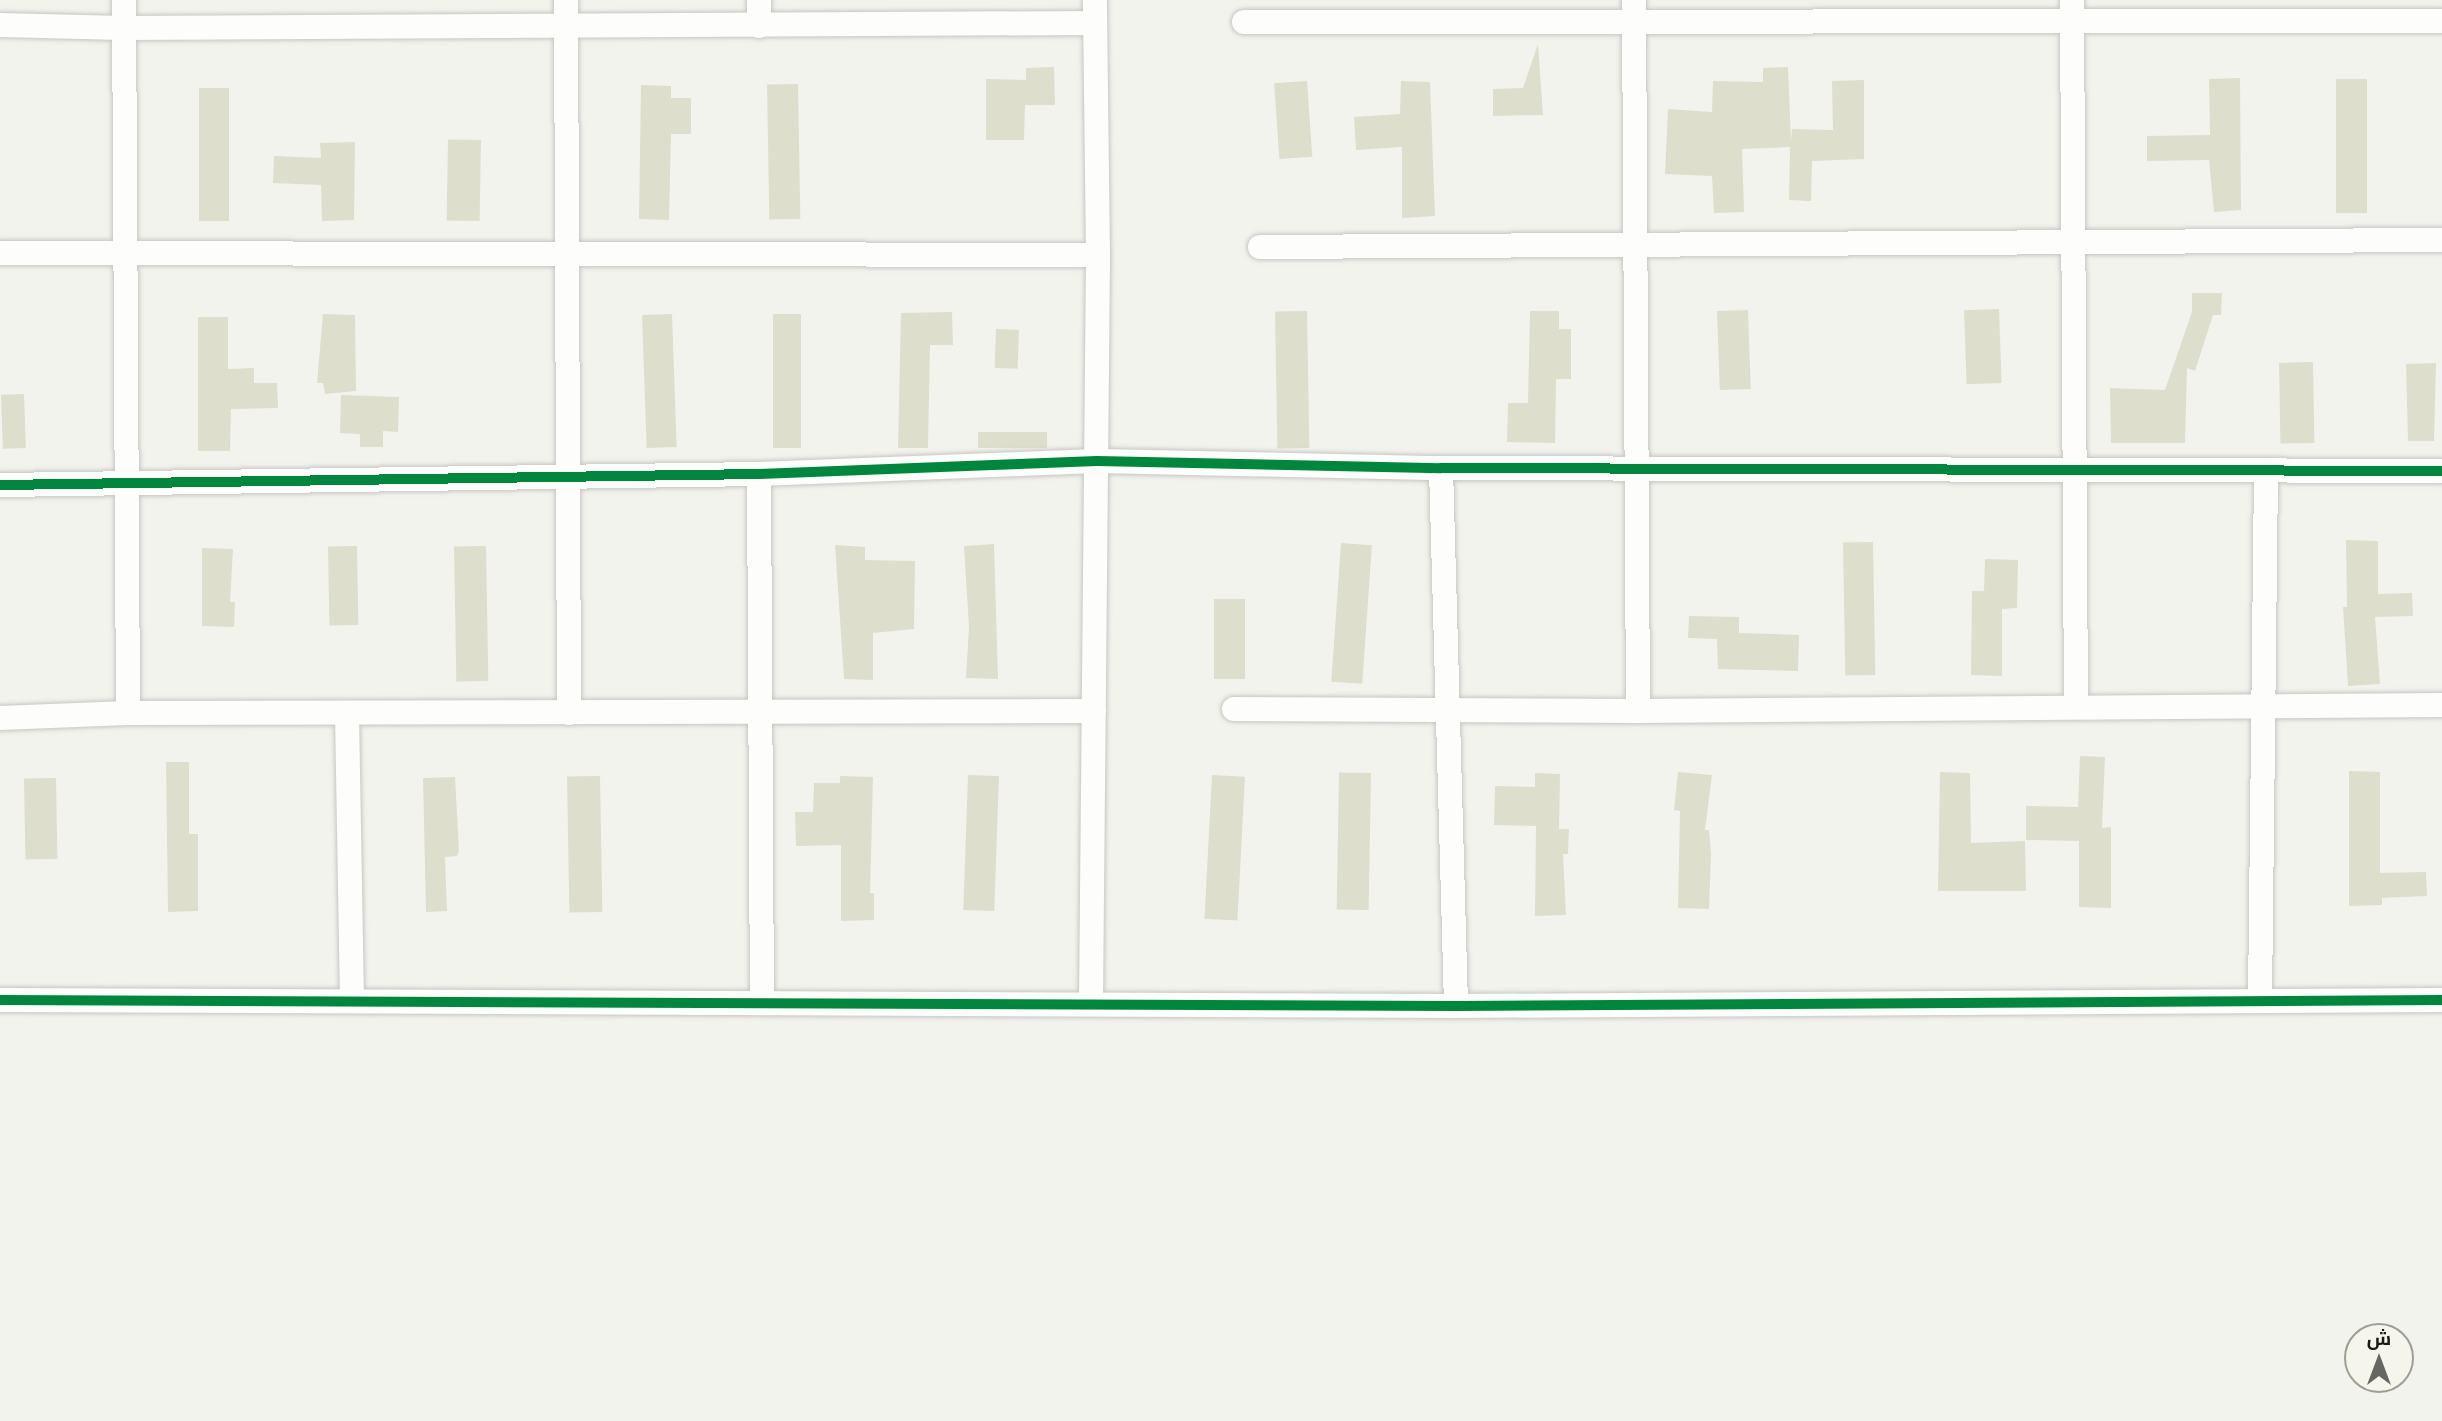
<!DOCTYPE html>
<html>
<head>
<meta charset="utf-8">
<style>
  body { margin:0 }
  #map { position:relative; width:2442px; height:1421px; overflow:hidden; background:#f3f3ee; font-family:Bitter,Cairo,serif }
  div>[style] { position:absolute }
  [style*='--x'] { left:calc(var(--x)*1px); top:calc(var(--y)*1px); width:calc(var(--w)*1px); rotate:calc(var(--a)*1deg) }
  .building>* { inset:0; background:#dedecc; transform-origin:0 0 }
  .roads { filter:drop-shadow(0 0 2px #c6c6c3) drop-shadow(0 0 2px #c6c6c3) }
  .street>* { height:24px; margin:-12px; padding:0 12px; transform-origin:12px; border-radius:12px; background:#fdfdfc }
  .cycleway>* { height:10px; margin:-5px; padding:0 5px; transform-origin:5px; border-radius:5px; background:#00873e }
  span { translate:-50% -50%; white-space:nowrap; text-align:center; line-height:1.15; -webkit-text-stroke:6px #f5f5ec; paint-order:stroke }
  .north { position:absolute; left:2344px; top:1323px; width:70px; height:70px; box-sizing:border-box; background:#f5f5ec; border:2px solid #9d9d97; border-radius:50%; rotate:0deg; font-size:19px; font-weight:700; line-height:28px; text-align:center; color:#1a1a17 }
  .north::after { content:''; display:block; margin:auto; width:24px; height:32px; background:#666662; clip-path:polygon(50% 0,100% 100%,50% 72%,0 100%) }
</style>
</head>
<body>
<div id="map">
  <div class="building">
    <i style="clip-path:polygon(1538px 44px,1543px 115px,1493px 116px,1493px 89px,1523px 88px)"></i>
    <i style="clip-path:polygon(1054px 67px,1055px 105px,1025px 105px,1024px 140px,986px 140px,986px 79px,1026px 80px,1026px 68px)"></i>
    <i style="clip-path:polygon(1788px 67px,1791px 141px,1792px 129px,1833px 130px,1832px 81px,1864px 80px,1864px 159px,1812px 161px,1811px 201px,1789px 200px,1790px 147px,1742px 149px,1744px 212px,1714px 213px,1712px 176px,1665px 174px,1668px 109px,1712px 112px,1713px 81px,1763px 82px,1763px 68px)"></i>
    <i style="clip-path:polygon(2240px 78px,2241px 210px,2214px 212px,2209px 160px,2147px 161px,2147px 136px,2210px 135px,2209px 79px)"></i>
    <i style="left:2336px;top:79px;width:31px;height:134px"></i>
    <i style="left:1307px;top:81px;width:76px;height:33px;rotate:86deg"></i>
    <i style="clip-path:polygon(1401px 81px,1430px 82px,1435px 216px,1402px 218px,1402px 147px,1356px 150px,1354px 117px,1400px 114px)"></i>
    <i style="left:798px;top:84px;width:135px;height:31px;rotate:89deg"></i>
    <i style="clip-path:polygon(641px 85px,671px 86px,671px 98px,691px 98px,691px 134px,671px 134px,669px 220px,639px 219px)"></i>
    <i style="left:199px;top:88px;width:30px;height:133px"></i>
    <i style="left:481px;top:140px;width:81px;height:33px;rotate:91deg"></i>
    <i style="clip-path:polygon(355px 142px,354px 220px,322px 221px,321px 185px,273px 183px,274px 156px,321px 158px,320px 143px)"></i>
    <i style="clip-path:polygon(2192px 293px,2222px 293px,2221px 315px,2213px 315px,2195px 371px,2187px 368px,2185px 443px,2111px 443px,2110px 388px,2165px 390px,2192px 312px)"></i>
    <i style="left:1999px;top:309px;width:74px;height:35px;rotate:88deg"></i>
    <i style="left:1748px;top:310px;width:79px;height:31px;rotate:88deg"></i>
    <i style="left:1307px;top:311px;width:137px;height:32px;rotate:89deg"></i>
    <i style="clip-path:polygon(1530px 311px,1559px 311px,1559px 329px,1571px 329px,1571px 379px,1556px 379px,1555px 443px,1507px 442px,1508px 403px,1528px 403px)"></i>
    <i style="clip-path:polygon(952px 312px,953px 345px,930px 345px,928px 448px,898px 448px,901px 313px)"></i>
    <i style="clip-path:polygon(323px 314px,355px 315px,356px 391px,325px 394px,323px 383px,317px 383px)"></i>
    <i style="left:672px;top:314px;width:133px;height:30px;rotate:88deg"></i>
    <i style="left:801px;top:314px;width:134px;height:28px;rotate:90deg"></i>
    <i style="clip-path:polygon(198px 317px,228px 317px,228px 369px,254px 368px,254px 383px,277px 383px,278px 408px,231px 409px,230px 451px,198px 451px)"></i>
    <i style="left:996px;top:329px;width:23px;height:39px;rotate:2deg"></i>
    <i style="left:2313px;top:362px;width:81px;height:34px;rotate:89deg"></i>
    <i style="clip-path:polygon(2436px 363px,2434px 441px,2408px 441px,2406px 364px)"></i>
    <i style="left:24px;top:394px;width:54px;height:23px;rotate:88deg"></i>
    <i style="clip-path:polygon(341px 395px,399px 397px,398px 432px,383px 431px,383px 447px,360px 447px,360px 434px,340px 433px)"></i>
    <i style="left:1047px;top:432px;width:16px;height:69px;rotate:90deg"></i>
    <i style="clip-path:polygon(2346px 540px,2378px 541px,2378px 594px,2412px 593px,2413px 616px,2375px 617px,2380px 684px,2348px 686px,2343px 607px,2347px 607px)"></i>
    <i style="left:1873px;top:542px;width:133px;height:30px;rotate:89deg"></i>
    <i style="left:1341px;top:543px;width:31px;height:139px;rotate:4deg"></i>
    <i style="clip-path:polygon(994px 544px,998px 679px,966px 678px,969px 627px,964px 546px)"></i>
    <i style="clip-path:polygon(835px 545px,865px 547px,865px 560px,915px 561px,914px 629px,873px 633px,873px 680px,844px 679px)"></i>
    <i style="left:357px;top:546px;width:79px;height:29px;rotate:89deg"></i>
    <i style="left:486px;top:546px;width:135px;height:32px;rotate:89deg"></i>
    <i style="clip-path:polygon(202px 548px,233px 549px,230px 602px,235px 602px,234px 627px,202px 626px)"></i>
    <i style="clip-path:polygon(1985px 559px,2018px 560px,2017px 608px,2002px 609px,2002px 676px,1971px 675px,1972px 591px,1984px 591px)"></i>
    <i style="left:1245px;top:599px;width:80px;height:31px;rotate:90deg"></i>
    <i style="clip-path:polygon(1689px 616px,1739px 617px,1739px 633px,1799px 635px,1798px 671px,1718px 669px,1717px 639px,1688px 638px)"></i>
    <i style="clip-path:polygon(2080px 756px,2105px 757px,2102px 828px,2111px 827px,2111px 908px,2079px 907px,2079px 841px,2026px 840px,2026px 806px,2078px 807px)"></i>
    <i style="clip-path:polygon(166px 762px,189px 762px,189px 834px,198px 834px,198px 911px,168px 912px)"></i>
    <i style="clip-path:polygon(2349px 771px,2380px 772px,2380px 873px,2426px 872px,2427px 896px,2382px 898px,2382px 905px,2349px 906px)"></i>
    <i style="clip-path:polygon(1678px 772px,1712px 775px,1705px 830px,1709px 830px,1711px 854px,1709px 909px,1678px 908px,1680px 811px,1674px 810px)"></i>
    <i style="clip-path:polygon(1940px 772px,1970px 773px,1971px 843px,2025px 841px,2026px 891px,1938px 891px)"></i>
    <i style="left:1371px;top:773px;width:137px;height:32px;rotate:91deg"></i>
    <i style="clip-path:polygon(1535px 773px,1560px 774px,1559px 829px,1569px 829px,1568px 854px,1563px 854px,1566px 915px,1535px 916px,1536px 826px,1494px 825px,1495px 786px,1535px 787px)"></i>
    <i style="left:968px;top:775px;width:31px;height:135px;rotate:2deg"></i>
    <i style="left:1212px;top:775px;width:33px;height:144px;rotate:3deg"></i>
    <i style="left:600px;top:776px;width:136px;height:33px;rotate:89deg"></i>
    <i style="clip-path:polygon(840px 776px,873px 777px,870px 893px,874px 893px,874px 920px,841px 921px,841px 845px,796px 846px,795px 812px,813px 812px,814px 783px,840px 783px)"></i>
    <i style="clip-path:polygon(455px 777px,459px 851px,457px 856px,445px 857px,447px 911px,426px 912px,423px 778px)"></i>
    <i style="left:56px;top:778px;width:81px;height:32px;rotate:89deg"></i>
  </div>
  <div class="roads">
    <div class="street">
      <i style="--x:124;--y:0;--w:713;--a:89.68"></i>
      <i style="--x:566;--y:0;--w:713;--a:89.76"></i>
      <i style="--x:759;--y:0;--w:26;--a:90"></i>
      <i style="--x:1634;--y:0;--w:711;--a:89.68"></i>
      <i style="--x:2072;--y:0;--w:707;--a:89.68"></i>
      <i style="--x:1244;--y:22;--w:1198;--a:-0.05"></i>
      <i style="--x:0;--y:25;--w:124;--a:1.4"></i>
      <i style="--x:124;--y:28;--w:971;--a:-0.3"></i>
      <i style="--x:1260;--y:247;--w:1182;--a:-0.34"></i>
      <i style="--x:0;--y:253;--w:1098;--a:0.1"></i>
      <i style="--x:1441;--y:468;--w:538;--a:88.4"></i>
      <i style="--x:759;--y:474;--w:529;--a:89.68"></i>
      <i style="--x:0;--y:485;--w:759;--a:-0.83"></i>
      <i style="--x:759;--y:474;--w:338;--a:-2.2"></i>
      <i style="--x:1097;--y:461;--w:344;--a:1.2"></i>
      <i style="--x:1441;--y:468;--w:1001;--a:0.17"></i>
      <i style="--x:1234;--y:709;--w:404;--a:0.3"></i>
      <i style="--x:1638;--y:711;--w:804;--a:-0.43"></i>
      <i style="--x:347;--y:714;--w:287;--a:89"></i>
      <i style="--x:0;--y:718;--w:128;--a:-2.2"></i>
      <i style="--x:128;--y:713;--w:966;--a:-0.12"></i>
      <i style="--x:0;--y:1000;--w:1456;--a:0.24"></i>
      <i style="--x:1456;--y:1006;--w:986;--a:-0.35"></i>
      <i style="--x:2260;--y:1000;--w:529;--a:-89.35"></i>
      <i style="--x:1091;--y:1001;--w:746;--a:-89.46"></i>
      <i style="--x:1098;--y:255;--w:255;--a:-90.7"></i>
    </div>
  </div>
  <div class="cycleway">
    <i style="--x:0;--y:485;--w:759;--a:-0.83"></i>
    <i style="--x:759;--y:474;--w:338;--a:-2.2"></i>
    <i style="--x:1097;--y:461;--w:344;--a:1.2"></i>
    <i style="--x:1441;--y:468;--w:1001;--a:0.17"></i>
    <i style="--x:0;--y:1000;--w:1456;--a:0.24"></i>
    <i style="--x:1456;--y:1006;--w:986;--a:-0.35"></i>
  </div>
  <div class="north">ش</div>
</div>
</body>
</html>
